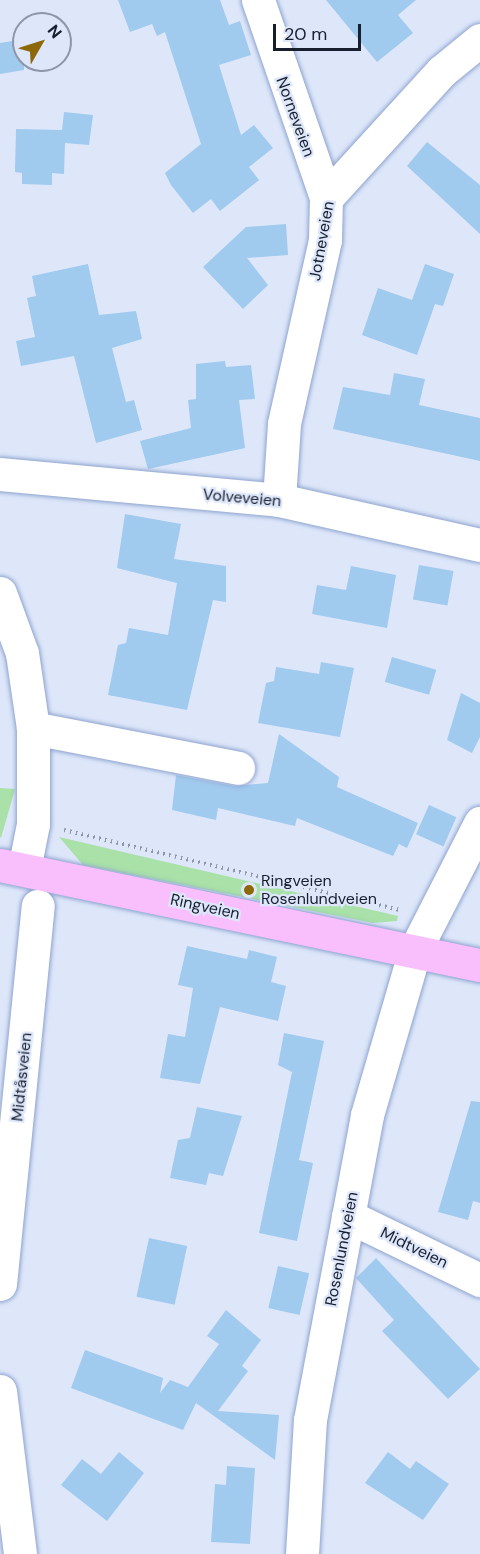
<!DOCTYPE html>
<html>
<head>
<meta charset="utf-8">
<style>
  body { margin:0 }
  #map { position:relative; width:480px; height:1554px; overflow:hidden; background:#dee7fa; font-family:"DM Sans",sans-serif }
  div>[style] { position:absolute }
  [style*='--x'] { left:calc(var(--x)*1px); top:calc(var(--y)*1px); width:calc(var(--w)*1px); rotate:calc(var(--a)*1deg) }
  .green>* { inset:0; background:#a9e1a8 }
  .building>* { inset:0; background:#a0caee; transform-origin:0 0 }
  .path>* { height:4px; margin-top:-2px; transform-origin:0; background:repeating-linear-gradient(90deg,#8e96a8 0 1.5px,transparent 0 6px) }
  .roads { filter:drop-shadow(0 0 2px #8ea4cf) drop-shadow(0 0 2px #8ea4cf) }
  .minor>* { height:33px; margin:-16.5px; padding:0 16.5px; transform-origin:16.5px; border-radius:16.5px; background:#fff }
  .major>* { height:33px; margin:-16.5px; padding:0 16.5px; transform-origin:16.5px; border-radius:16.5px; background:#f9bffd }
  .dots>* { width:16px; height:16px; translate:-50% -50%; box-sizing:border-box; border:3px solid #dee7fa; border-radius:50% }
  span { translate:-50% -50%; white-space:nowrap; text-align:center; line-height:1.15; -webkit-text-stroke:4.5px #dee7fa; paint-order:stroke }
  .street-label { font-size:16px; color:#171f2f }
  .poi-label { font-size:16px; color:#171f2f }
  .left { translate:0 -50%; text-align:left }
  .north { position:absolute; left:12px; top:12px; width:60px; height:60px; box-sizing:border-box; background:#dee7fa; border:2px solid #8e97a9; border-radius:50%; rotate:51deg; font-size:16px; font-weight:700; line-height:24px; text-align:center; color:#171f2f }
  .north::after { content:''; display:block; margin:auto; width:21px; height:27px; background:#8c6809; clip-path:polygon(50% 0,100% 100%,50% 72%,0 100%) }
  .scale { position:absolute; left:273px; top:24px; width:88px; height:27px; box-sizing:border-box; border:3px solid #171f2f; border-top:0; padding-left:8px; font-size:18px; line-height:21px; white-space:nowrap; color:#171f2f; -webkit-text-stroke:4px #dee7fa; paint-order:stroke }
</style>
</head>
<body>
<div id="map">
  <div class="green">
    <i style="clip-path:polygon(0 788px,15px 789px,1px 838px,0 837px)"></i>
    <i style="clip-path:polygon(59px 837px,398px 916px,397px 921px,373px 923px,83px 865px)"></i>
  </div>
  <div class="building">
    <i style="clip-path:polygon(118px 0,220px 0,229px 25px,240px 21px,251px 55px,219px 65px,241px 135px,254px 125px,273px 148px,249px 167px,259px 180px,220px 211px,211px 199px,193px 213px,171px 185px,165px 173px,201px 144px,165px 32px,157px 36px,152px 24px,130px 32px)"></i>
    <i style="clip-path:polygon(326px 0,416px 0,398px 15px,413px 33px,377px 62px)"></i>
    <i style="clip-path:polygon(24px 39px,24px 70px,0 74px,0 43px)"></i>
    <i style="clip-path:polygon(64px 112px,93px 115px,89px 145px,65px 143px,64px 174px,52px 173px,52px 185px,22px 184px,22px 173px,15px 172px,16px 129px,62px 130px)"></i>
    <i style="clip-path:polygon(427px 142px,480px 185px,480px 234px,407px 166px)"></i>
    <i style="clip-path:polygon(286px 224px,288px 255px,247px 258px,268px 285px,243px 309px,203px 267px,246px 227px)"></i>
    <i style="clip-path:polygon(88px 264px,99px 315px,136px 311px,142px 339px,112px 348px,126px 402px,134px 400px,142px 430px,96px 443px,74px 356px,21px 366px,16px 341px,35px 337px,27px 298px,36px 296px,32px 276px)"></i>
    <i style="clip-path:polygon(425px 264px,454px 274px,443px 306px,435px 304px,417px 355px,362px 335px,378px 288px,412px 300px)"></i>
    <i style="clip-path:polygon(225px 361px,226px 367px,251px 365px,255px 399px,239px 400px,245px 448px,148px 469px,140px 441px,191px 428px,188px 400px,196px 399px,196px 364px)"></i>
    <i style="clip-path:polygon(394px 373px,425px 379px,419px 405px,480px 418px,480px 461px,333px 429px,343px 387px,390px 395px)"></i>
    <i style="clip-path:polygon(125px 514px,181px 524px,174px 559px,226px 566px,226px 602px,213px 600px,187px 710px,108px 695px,118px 645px,126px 643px,129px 628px,168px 635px,177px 583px,117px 568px)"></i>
    <i style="left:419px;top:565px;width:35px;height:35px;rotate:10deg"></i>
    <i style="clip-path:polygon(351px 566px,396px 575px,387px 628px,312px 614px,317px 585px,346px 590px)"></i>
    <i style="left:392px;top:657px;width:46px;height:26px;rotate:16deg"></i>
    <i style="clip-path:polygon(321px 662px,354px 668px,340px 737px,258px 723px,266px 683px,274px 681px,276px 667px,319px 674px)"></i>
    <i style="clip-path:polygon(461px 693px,480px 703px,480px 737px,472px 753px,447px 740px)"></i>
    <i style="clip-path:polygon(279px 734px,339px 777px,337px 787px,418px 823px,407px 848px,399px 844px,393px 856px,297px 818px,295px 826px,218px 808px,216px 820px,172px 810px,176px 775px,234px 786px,268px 783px)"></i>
    <i style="left:429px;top:805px;width:30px;height:32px;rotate:24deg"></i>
    <i style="clip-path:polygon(187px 946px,247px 959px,249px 950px,277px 957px,271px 982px,286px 986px,278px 1021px,220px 1007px,200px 1084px,160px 1078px,168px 1034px,185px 1037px,193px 988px,178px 985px)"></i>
    <i style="clip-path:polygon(284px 1033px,324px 1041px,299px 1160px,313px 1163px,297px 1241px,259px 1233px,292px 1072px,278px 1065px)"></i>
    <i style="clip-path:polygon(471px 1101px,480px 1102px,480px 1203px,473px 1201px,468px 1220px,438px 1212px)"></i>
    <i style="clip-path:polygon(197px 1107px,242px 1116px,223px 1176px,209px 1173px,206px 1185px,170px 1178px,178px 1140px,190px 1138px)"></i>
    <i style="left:149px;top:1238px;width:39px;height:60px;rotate:12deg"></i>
    <i style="clip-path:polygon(376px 1258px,480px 1369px,448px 1399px,382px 1331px,394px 1320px,356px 1278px)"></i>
    <i style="left:278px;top:1266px;width:32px;height:43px;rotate:13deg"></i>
    <i style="clip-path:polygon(226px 1310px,261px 1340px,242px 1366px,248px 1371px,218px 1411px,279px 1415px,275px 1460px,196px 1403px,183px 1430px,71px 1388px,85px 1350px,163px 1378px,160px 1393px,170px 1380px,188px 1387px,219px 1344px,207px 1336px)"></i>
    <i style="clip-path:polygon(119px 1452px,144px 1473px,107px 1521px,61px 1485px,82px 1459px,101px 1474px)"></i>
    <i style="clip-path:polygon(388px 1452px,410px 1469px,416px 1461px,449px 1484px,423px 1520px,365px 1483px)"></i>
    <i style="clip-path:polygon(227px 1466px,255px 1468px,250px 1544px,211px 1542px,215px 1484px,226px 1485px)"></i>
  </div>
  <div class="path">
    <i style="--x:64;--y:830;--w:346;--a:13.4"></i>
  </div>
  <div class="roads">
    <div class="minor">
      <i style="--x:258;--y:0;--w:209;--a:71"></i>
      <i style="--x:326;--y:198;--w:42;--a:91.4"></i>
      <i style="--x:325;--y:240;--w:189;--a:102.6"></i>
      <i style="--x:284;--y:424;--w:76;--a:93.8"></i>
      <i style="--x:326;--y:198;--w:172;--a:-47.6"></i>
      <i style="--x:442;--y:71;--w:49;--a:-39.2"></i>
      <i style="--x:0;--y:474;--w:280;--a:5.3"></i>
      <i style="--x:279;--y:500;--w:206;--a:12.6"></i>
      <i style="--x:0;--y:593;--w:64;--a:69.9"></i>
      <i style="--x:22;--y:653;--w:76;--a:81.7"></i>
      <i style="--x:33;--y:728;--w:96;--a:90"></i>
      <i style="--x:33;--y:824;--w:46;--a:101.3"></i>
      <i style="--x:33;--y:728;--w:209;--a:11"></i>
      <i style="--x:348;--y:1216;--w:147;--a:25.9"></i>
      <i style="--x:0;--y:1284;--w:380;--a:-84.3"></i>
      <i style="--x:0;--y:1391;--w:164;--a:83"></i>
      <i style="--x:302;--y:1554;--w:134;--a:-86.6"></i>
      <i style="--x:310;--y:1420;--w:310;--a:-79.4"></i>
      <i style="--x:367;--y:1115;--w:172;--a:-73.8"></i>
      <i style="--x:415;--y:950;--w:143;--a:-62.9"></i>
    </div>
    <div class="major">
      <i style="--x:0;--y:865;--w:490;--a:11.8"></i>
    </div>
  </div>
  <div class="dots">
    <i style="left:249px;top:890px;background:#8c6809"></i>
  </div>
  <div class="street-label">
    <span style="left:295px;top:117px;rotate:70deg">Norneveien</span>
    <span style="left:322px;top:241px;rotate:-80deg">Jotneveien</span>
    <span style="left:242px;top:498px;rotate:5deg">Volveveien</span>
    <span style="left:205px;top:907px;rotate:12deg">Ringveien</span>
    <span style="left:22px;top:1077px;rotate:-84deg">Midtåsveien</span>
    <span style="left:414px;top:1248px;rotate:26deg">Midtveien</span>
    <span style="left:342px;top:1249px;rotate:-79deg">Rosenlundveien</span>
  </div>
  <div class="poi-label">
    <span class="left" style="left:261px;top:890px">Ringveien<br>Rosenlundveien</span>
  </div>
  <div class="north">N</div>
  <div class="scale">20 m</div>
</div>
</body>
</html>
